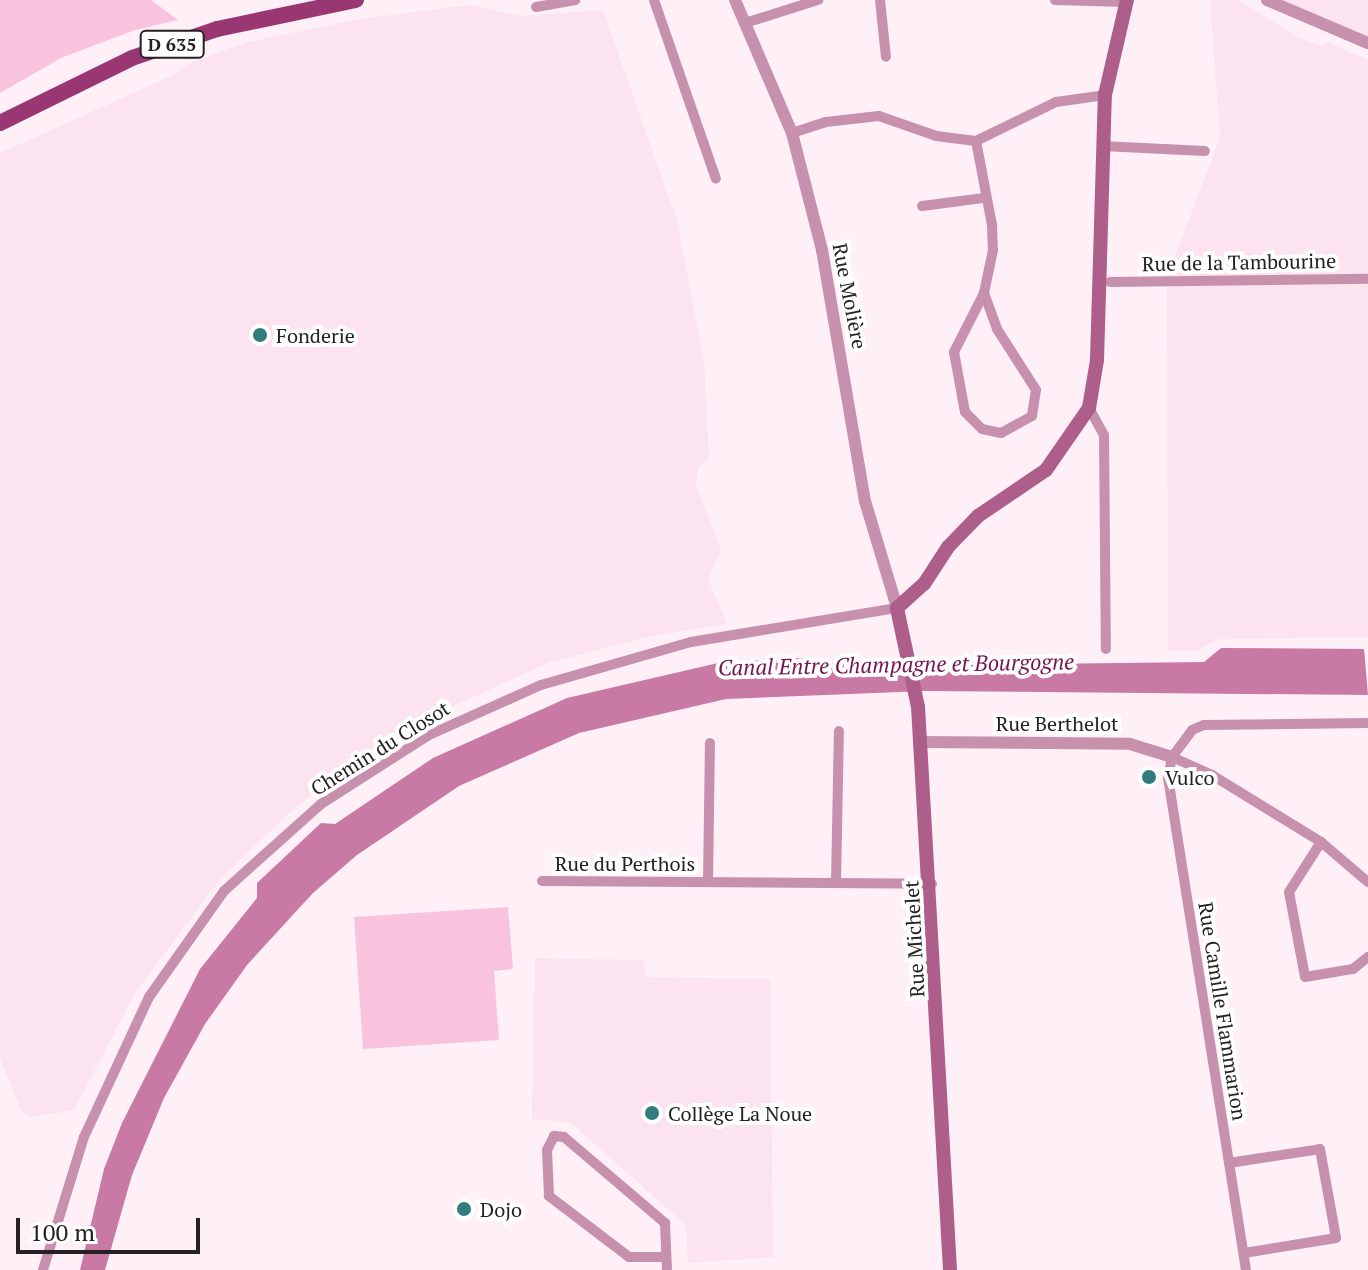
<!DOCTYPE html>
<html>
<head>
<meta charset="utf-8">
<style>
  body { margin:0 }
  #map { position:relative; width:1368px; height:1270px; overflow:hidden; background:#ffeff6; font-family:"PT Serif",serif }
  div>[style] { position:absolute }
  [style*='--x'] { left:calc(var(--x)*1px); top:calc(var(--y)*1px); width:calc(var(--w)*1px); rotate:calc(var(--a)*1deg) }
  .built>* { inset:0; background:#fbe3ef }
  .green>* { inset:0; background:#f9c3de }
  .water>* { inset:0; background:#c87aa4 }
  .minor>* { height:10px; margin:-5px; padding:0 5px; transform-origin:5px; border-radius:5px; background:#c790ad }
  .tertiary>* { height:12px; margin:-6px; padding:0 6px; transform-origin:6px; border-radius:6px; background:#c790ad }
  .secondary>* { height:14px; margin:-7px; padding:0 7px; transform-origin:7px; border-radius:7px; background:#ad5e8a }
  .primary>* { height:16px; margin:-8px; padding:0 8px; transform-origin:8px; border-radius:8px; background:#983772 }
  .dots>* { width:22px; height:22px; translate:-50% -50%; box-sizing:border-box; border:4px solid #fff; border-radius:50% }
  span { translate:-50% -50%; white-space:nowrap; text-align:center; line-height:1.15; -webkit-text-stroke:8px #fff; paint-order:stroke }
  .shield-label span { padding:2px 6px; background:#fff; border:2px solid; border-radius:6px; -webkit-text-stroke-width:0 }
  .shield-label { font-size:18px; color:#252022; font-weight:700 }
  .street-label { font-size:20px; color:#252022 }
  .poi-label { font-size:20px; color:#252022 }
  .left { translate:0 -50%; text-align:left }
  .water-label { font-size:22px; color:#721551; font-style:italic }
  .scale { position:absolute; left:16px; top:1218px; width:184px; height:36px; box-sizing:border-box; border:4px solid #252022; border-top:0; padding-left:10px; font-size:24px; line-height:28px; white-space:nowrap; color:#252022; -webkit-text-stroke:6px #fff; paint-order:stroke }
</style>
</head>
<body>
<div id="map">
  <div class="built">
    <i style="clip-path:polygon(1210px 0,1239px 0,1295px 36px,1323px 47px,1327px 42px,1368px 60px,1368px 637px,1218px 639px,1195px 651px,1168px 651px,1167px 278px,1220px 137px)"></i>
    <i style="clip-path:polygon(1282px 0,1368px 0,1368px 38px)"></i>
    <i style="clip-path:polygon(470px 5px,519px 16px,603px 10px,677px 221px,704px 361px,709px 459px,698px 467px,696px 485px,721px 550px,708px 579px,727px 624px,651px 636px,548px 663px,427px 718px,354px 762px,288px 814px,221px 878px,135px 993px,74px 1110px,32px 1117px,22px 1112px,0 1059px,0 153px,169px 77px,190px 63px,248px 42px,360px 19px)"></i>
    <i style="clip-path:polygon(535px 958px,644px 960px,645px 977px,770px 979px,773px 1257px,688px 1263px,686px 1225px,570px 1122px,532px 1119px)"></i>
  </div>
  <div class="green">
    <i style="clip-path:polygon(0 0,151px 0,178px 20px,135px 30px,61px 58px,0 93px)"></i>
    <i style="clip-path:polygon(508px 907px,513px 969px,494px 971px,499px 1040px,363px 1049px,354px 917px)"></i>
  </div>
  <div class="water">
    <i style="clip-path:polygon(1221px 648px,1364px 649px,1368px 695px,925px 691px,726px 699px,579px 733px,459px 786px,357px 855px,313px 893px,247px 965px,205px 1024px,164px 1098px,132px 1175px,105px 1270px,80px 1270px,104px 1169px,122px 1123px,200px 969px,257px 898px,257px 883px,321px 823px,335px 824px,433px 758px,567px 698px,718px 663px,796px 658px,857px 666px,1204px 662px)"></i>
  </div>
  <div class="minor">
    <i style="--x:654;--y:0;--w:189;--a:70.9"></i>
    <i style="--x:880;--y:0;--w:57;--a:84"></i>
    <i style="--x:1055;--y:0;--w:72;--a:1.6"></i>
    <i style="--x:536;--y:7;--w:40;--a:-10"></i>
    <i style="--x:745;--y:23;--w:77;--a:-17.5"></i>
    <i style="--x:792;--y:133;--w:36;--a:-18"></i>
    <i style="--x:826;--y:122;--w:53;--a:-6.5"></i>
    <i style="--x:879;--y:116;--w:60;--a:19.3"></i>
    <i style="--x:936;--y:136;--w:40;--a:7.1"></i>
    <i style="--x:976;--y:141;--w:89;--a:-26"></i>
    <i style="--x:1056;--y:102;--w:49;--a:-8.1"></i>
    <i style="--x:976;--y:141;--w:86;--a:79.2"></i>
    <i style="--x:992;--y:225;--w:25;--a:88"></i>
    <i style="--x:993;--y:250;--w:44;--a:101.8"></i>
    <i style="--x:984;--y:293;--w:38;--a:70"></i>
    <i style="--x:997;--y:329;--w:72;--a:57.4"></i>
    <i style="--x:1036;--y:390;--w:26;--a:99"></i>
    <i style="--x:1032;--y:416;--w:35;--a:151"></i>
    <i style="--x:1001;--y:433;--w:19;--a:-168"></i>
    <i style="--x:982;--y:429;--w:24;--a:-135"></i>
    <i style="--x:965;--y:412;--w:61;--a:-100.4"></i>
    <i style="--x:954;--y:352;--w:66;--a:-63"></i>
    <i style="--x:1102;--y:146;--w:103;--a:2.8"></i>
    <i style="--x:922;--y:206;--w:63;--a:-7.4"></i>
    <i style="--x:1110;--y:282;--w:258;--a:-0.7"></i>
    <i style="--x:1089;--y:408;--w:31;--a:61"></i>
    <i style="--x:1104;--y:435;--w:214;--a:89.5"></i>
    <i style="--x:1172;--y:757;--w:44;--a:24.2"></i>
    <i style="--x:1212;--y:775;--w:128;--a:31.6"></i>
    <i style="--x:1321;--y:842;--w:62;--a:40.4"></i>
    <i style="--x:1321;--y:842;--w:59;--a:122.6"></i>
    <i style="--x:1289;--y:892;--w:86;--a:79.3"></i>
    <i style="--x:1305;--y:977;--w:49;--a:-9.5"></i>
    <i style="--x:1353;--y:969;--w:19;--a:-39"></i>
    <i style="--x:542;--y:881;--w:390;--a:0.4"></i>
    <i style="--x:708;--y:882;--w:139;--a:-89.2"></i>
    <i style="--x:836;--y:883;--w:152;--a:-88.9"></i>
    <i style="--x:1229;--y:1163;--w:92;--a:-8.7"></i>
    <i style="--x:1320;--y:1149;--w:90;--a:79.8"></i>
    <i style="--x:1336;--y:1238;--w:93;--a:170.7"></i>
    <i style="--x:666;--y:1257;--w:37;--a:180"></i>
    <i style="--x:629;--y:1257;--w:101;--a:-142.7"></i>
    <i style="--x:549;--y:1196;--w:46;--a:-92.5"></i>
    <i style="--x:547;--y:1150;--w:16;--a:-63"></i>
    <i style="--x:554;--y:1136;--w:10;--a:6"></i>
    <i style="--x:564;--y:1137;--w:133;--a:40.4"></i>
    <i style="--x:665;--y:1223;--w:47;--a:87.6"></i>
    <i style="--x:43;--y:1270;--w:139;--a:-72.9"></i>
    <i style="--x:84;--y:1137;--w:154;--a:-65.1"></i>
    <i style="--x:149;--y:997;--w:130;--a:-54.7"></i>
    <i style="--x:224;--y:891;--w:130;--a:-41.9"></i>
    <i style="--x:321;--y:804;--w:128;--a:-32.6"></i>
    <i style="--x:429;--y:735;--w:123;--a:-24.1"></i>
    <i style="--x:541;--y:685;--w:156;--a:-16"></i>
    <i style="--x:691;--y:642;--w:209;--a:-9.4"></i>
    <i style="--x:1246;--y:1270;--w:497;--a:-99"></i>
    <i style="--x:1168;--y:779;--w:22;--a:-80"></i>
    <i style="--x:1172;--y:757;--w:34;--a:-53"></i>
    <i style="--x:1192;--y:730;--w:13;--a:-23"></i>
    <i style="--x:1204;--y:725;--w:164;--a:-0.7"></i>
  </div>
  <div class="tertiary">
    <i style="--x:735;--y:0;--w:145;--a:66.8"></i>
    <i style="--x:792;--y:133;--w:121;--a:75.6"></i>
    <i style="--x:822;--y:250;--w:255;--a:80.3"></i>
    <i style="--x:865;--y:501;--w:112;--a:73.3"></i>
    <i style="--x:1267;--y:0;--w:110;--a:23.1"></i>
    <i style="--x:921;--y:742;--w:209;--a:0.5"></i>
    <i style="--x:1130;--y:744;--w:44;--a:17.2"></i>
  </div>
  <div class="secondary">
    <i style="--x:950;--y:1270;--w:564;--a:-93.25"></i>
    <i style="--x:918;--y:707;--w:101;--a:-102"></i>
    <i style="--x:897;--y:608;--w:36;--a:-42"></i>
    <i style="--x:924;--y:584;--w:44;--a:-57"></i>
    <i style="--x:948;--y:547;--w:43;--a:-45.9"></i>
    <i style="--x:978;--y:516;--w:82;--a:-34.1"></i>
    <i style="--x:1046;--y:470;--w:75;--a:-55.3"></i>
    <i style="--x:1089;--y:408;--w:49;--a:-80.5"></i>
    <i style="--x:1097;--y:360;--w:265;--a:-88.3"></i>
    <i style="--x:1105;--y:95;--w:98;--a:-77"></i>
  </div>
  <div class="primary">
    <i style="--x:0;--y:123;--w:147;--a:-26.2"></i>
    <i style="--x:132;--y:58;--w:90;--a:-18.8"></i>
    <i style="--x:217;--y:29;--w:142;--a:-11.8"></i>
  </div>
  <div class="dots">
    <i style="left:260px;top:335px;background:#337c7d"></i>
    <i style="left:1149px;top:777px;background:#337c7d"></i>
    <i style="left:652px;top:1113px;background:#337c7d"></i>
    <i style="left:464px;top:1209px;background:#337c7d"></i>
  </div>
  <div class="shield-label">
    <span style="left:172px;top:44px">D 635</span>
  </div>
  <div class="street-label">
    <span style="left:1239px;top:262px;rotate:-1deg">Rue de la Tambourine</span>
    <span style="left:850px;top:296px;rotate:79deg">Rue Molière</span>
    <span style="left:1057px;top:723px">Rue Berthelot</span>
    <span style="left:380px;top:748px;rotate:-32deg">Chemin du Closot</span>
    <span style="left:625px;top:863px">Rue du Perthois</span>
    <span style="left:914px;top:939px;rotate:-93deg">Rue Michelet</span>
    <span style="left:1223px;top:1011px;rotate:81deg">Rue Camille Flammarion</span>
  </div>
  <div class="poi-label">
    <span class="left" style="left:276px;top:335px">Fonderie</span>
    <span class="left" style="left:1165px;top:777px">Vulco</span>
    <span class="left" style="left:668px;top:1113px">Collège La Noue</span>
    <span class="left" style="left:480px;top:1209px">Dojo</span>
  </div>
  <div class="water-label">
    <span style="left:896px;top:664px;rotate:-1deg">Canal Entre Champagne et Bourgogne</span>
  </div>
  <div class="scale">100 m</div>
</div>
</body>
</html>
